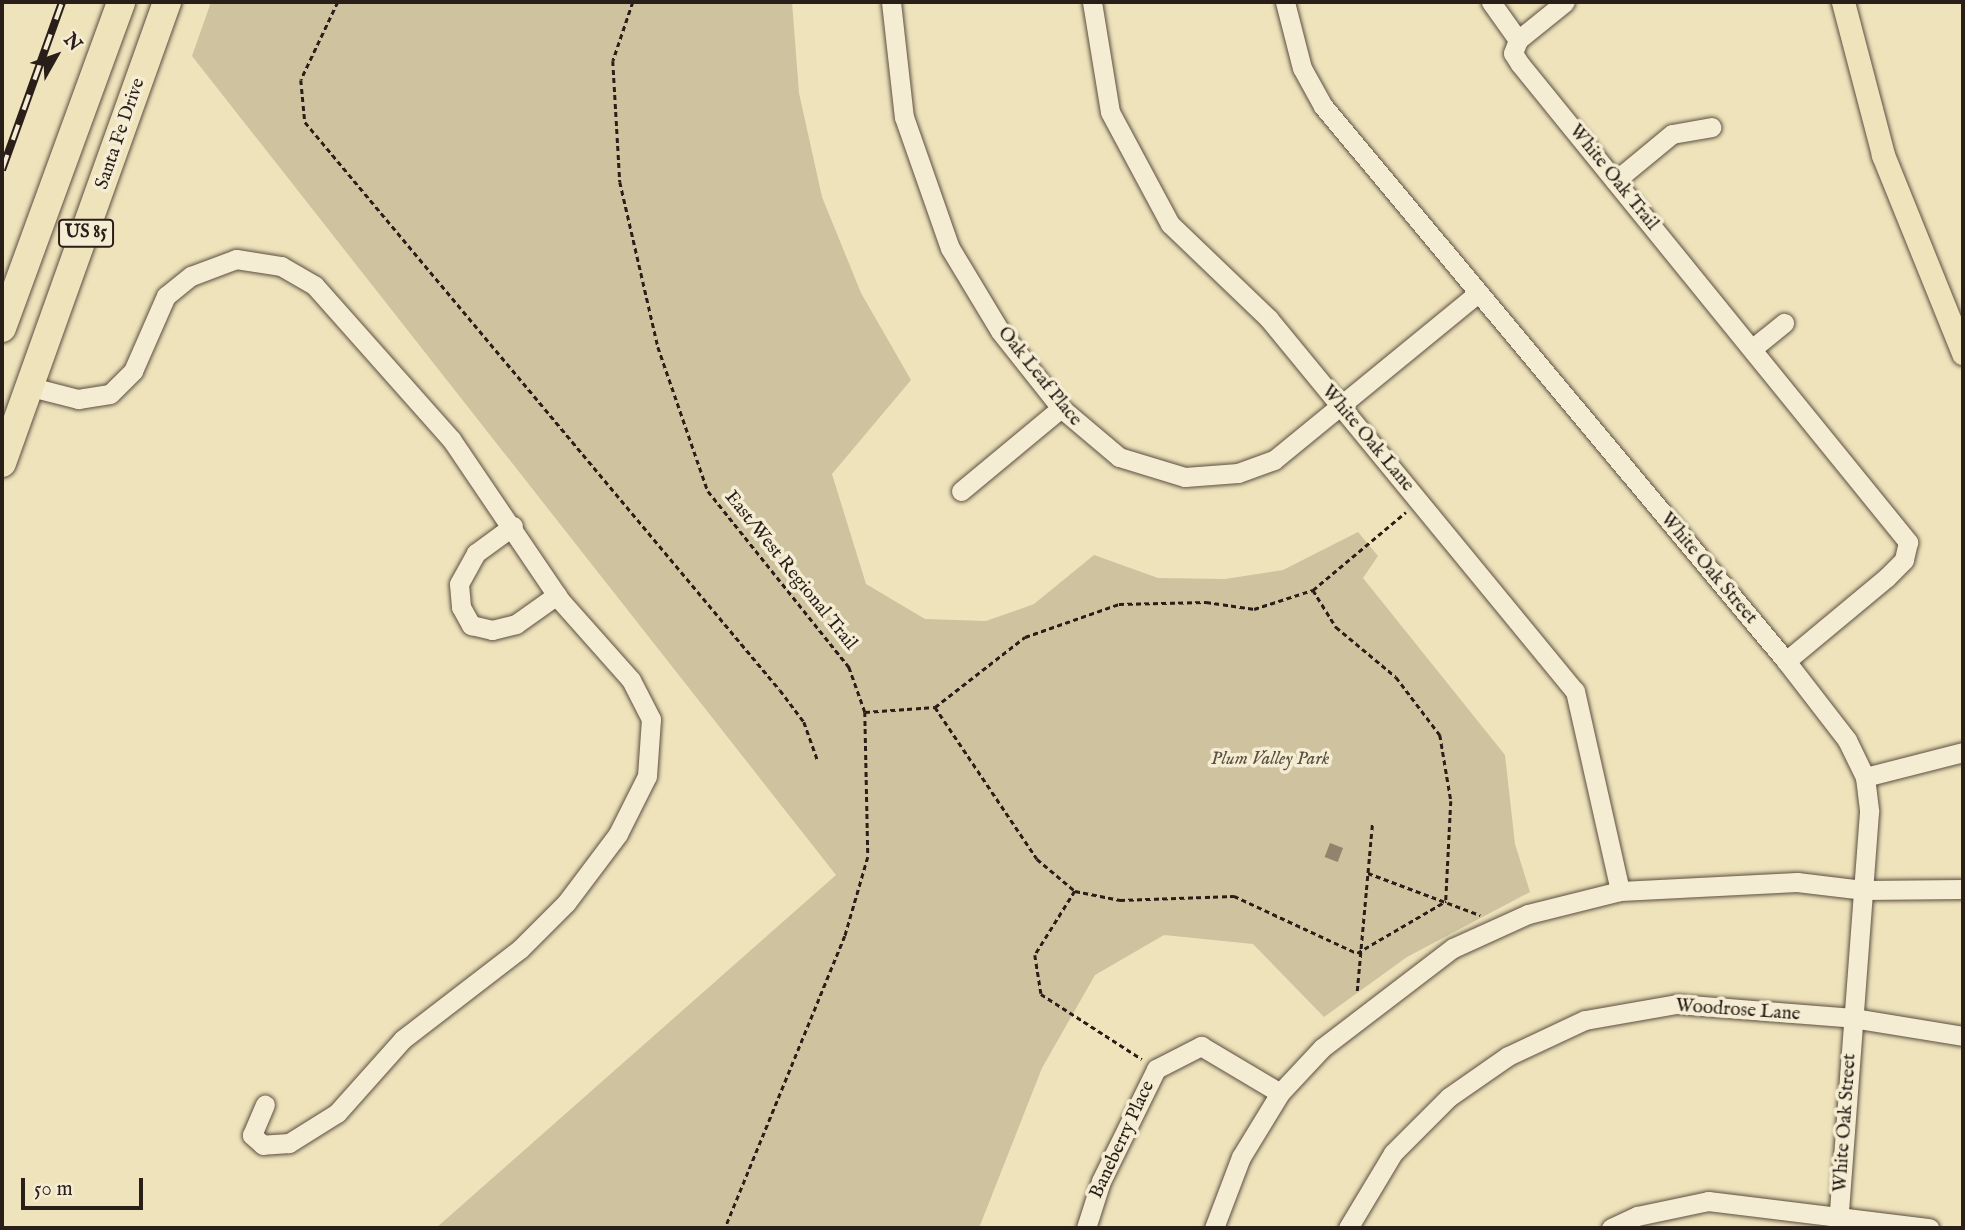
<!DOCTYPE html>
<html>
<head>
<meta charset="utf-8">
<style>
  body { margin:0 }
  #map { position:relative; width:1965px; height:1230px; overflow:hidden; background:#efe3bb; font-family:"IM FELL English",serif }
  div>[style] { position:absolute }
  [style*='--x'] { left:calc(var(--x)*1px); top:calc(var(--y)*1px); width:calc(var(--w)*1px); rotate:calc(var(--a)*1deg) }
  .green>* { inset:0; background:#cec29f }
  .building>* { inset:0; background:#90846d; transform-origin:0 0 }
  .path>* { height:2.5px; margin-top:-1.25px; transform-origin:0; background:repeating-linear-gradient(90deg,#2a1e19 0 5px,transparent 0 8.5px) }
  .roads { filter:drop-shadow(0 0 2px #5b4f42) drop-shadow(0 0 2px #5b4f42) }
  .minor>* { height:19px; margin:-9.5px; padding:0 9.5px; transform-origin:9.5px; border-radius:9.5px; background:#f5edd3 }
  .major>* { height:23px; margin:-11.5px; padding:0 11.5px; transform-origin:11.5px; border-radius:11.5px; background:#efe3bb }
  .highway>* { height:28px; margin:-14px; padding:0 14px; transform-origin:14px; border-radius:14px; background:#efe3bb }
  .rail>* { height:8px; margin-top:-4px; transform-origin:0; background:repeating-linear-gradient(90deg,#f5edd3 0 16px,#2a1e19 0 32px); box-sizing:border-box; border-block:2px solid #2a1e19 }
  span { translate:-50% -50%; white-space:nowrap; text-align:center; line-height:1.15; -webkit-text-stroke:7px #f5edd3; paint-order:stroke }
  .shield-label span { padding:2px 5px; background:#f5edd3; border:2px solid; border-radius:5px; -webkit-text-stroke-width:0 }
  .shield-label { font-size:18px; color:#2a1e19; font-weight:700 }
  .street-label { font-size:19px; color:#2a1e19 }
  .park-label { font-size:19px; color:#5b4f41; font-style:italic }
  .frame { position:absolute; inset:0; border:4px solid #2a1e19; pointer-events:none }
  .north { position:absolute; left:21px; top:21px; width:70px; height:70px; -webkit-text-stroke:5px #f5edd3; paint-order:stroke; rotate:50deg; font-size:19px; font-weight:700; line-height:28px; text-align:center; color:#2a1e19 }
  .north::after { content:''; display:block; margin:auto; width:24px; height:32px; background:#2a1e19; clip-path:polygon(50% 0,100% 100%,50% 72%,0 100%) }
  .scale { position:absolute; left:21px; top:1178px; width:122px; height:32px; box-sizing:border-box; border:4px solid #2a1e19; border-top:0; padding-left:9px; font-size:21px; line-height:24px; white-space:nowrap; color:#2a1e19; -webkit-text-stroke:5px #f5edd3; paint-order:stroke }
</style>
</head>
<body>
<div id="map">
  <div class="green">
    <i style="clip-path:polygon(211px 2px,792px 2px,799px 93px,822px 197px,861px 293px,911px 380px,832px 474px,866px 584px,925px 619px,986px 621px,1034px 604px,1094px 555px,1158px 578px,1225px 579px,1283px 570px,1358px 532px,1378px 556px,1363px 578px,1505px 755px,1515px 844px,1530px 892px,1407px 957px,1324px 1017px,1253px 944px,1164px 935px,1095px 975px,1042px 1068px,979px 1228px,436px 1228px,836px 875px,192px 56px)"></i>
  </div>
  <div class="building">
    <i style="left:1330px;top:843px;width:14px;height:15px;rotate:21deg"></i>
  </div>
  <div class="path">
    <i style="--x:338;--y:2;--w:86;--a:115.4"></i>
    <i style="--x:301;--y:80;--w:42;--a:84.6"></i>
    <i style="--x:305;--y:122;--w:740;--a:50.1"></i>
    <i style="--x:780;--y:690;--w:40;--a:53"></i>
    <i style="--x:804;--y:722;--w:41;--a:70.3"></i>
    <i style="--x:633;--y:2;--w:62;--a:108.7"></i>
    <i style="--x:613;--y:61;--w:121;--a:86.7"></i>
    <i style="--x:620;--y:182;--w:169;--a:77"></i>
    <i style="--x:658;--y:347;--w:152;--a:70.9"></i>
    <i style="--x:708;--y:491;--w:226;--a:51.3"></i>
    <i style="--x:849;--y:667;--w:48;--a:70.4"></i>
    <i style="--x:865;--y:712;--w:145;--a:88.8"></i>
    <i style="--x:868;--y:857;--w:82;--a:106.2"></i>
    <i style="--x:845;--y:936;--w:316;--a:112.3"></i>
    <i style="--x:1313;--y:590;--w:44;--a:58.1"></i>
    <i style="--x:1336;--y:627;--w:78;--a:39.8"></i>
    <i style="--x:1396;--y:677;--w:73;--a:52.8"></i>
    <i style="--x:1440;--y:735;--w:67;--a:80.5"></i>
    <i style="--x:1451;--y:801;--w:99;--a:92.9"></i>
    <i style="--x:935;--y:707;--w:183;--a:56.1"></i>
    <i style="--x:1037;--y:859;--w:50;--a:40.1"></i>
    <i style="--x:1075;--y:891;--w:46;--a:11.3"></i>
    <i style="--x:1120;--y:900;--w:114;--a:-2"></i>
    <i style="--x:1234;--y:896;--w:136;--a:24.9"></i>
    <i style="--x:1357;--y:953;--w:103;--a:-30.3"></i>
    <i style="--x:865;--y:712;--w:70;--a:-4.1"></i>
    <i style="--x:935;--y:707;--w:114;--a:-37.9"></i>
    <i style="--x:1025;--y:637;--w:100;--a:-19.3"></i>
    <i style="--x:1119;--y:604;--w:87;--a:-1.3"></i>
    <i style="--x:1206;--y:602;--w:49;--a:8.3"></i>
    <i style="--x:1254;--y:609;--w:62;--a:-17.9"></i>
    <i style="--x:1313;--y:590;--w:121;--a:-40"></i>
    <i style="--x:1368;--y:873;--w:120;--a:20.6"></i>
    <i style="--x:1075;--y:891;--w:75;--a:122"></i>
    <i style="--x:1035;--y:955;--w:39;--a:81"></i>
    <i style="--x:1041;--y:994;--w:120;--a:32.8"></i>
    <i style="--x:1357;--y:991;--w:167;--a:-84.8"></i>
  </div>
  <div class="roads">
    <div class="minor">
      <i style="--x:891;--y:2;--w:116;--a:83.6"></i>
      <i style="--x:904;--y:117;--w:139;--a:70.7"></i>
      <i style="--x:950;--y:248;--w:97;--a:58.9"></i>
      <i style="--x:1000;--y:331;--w:98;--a:51.6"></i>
      <i style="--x:1061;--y:408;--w:76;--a:40.2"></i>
      <i style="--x:1119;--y:457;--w:69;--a:16.9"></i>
      <i style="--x:1185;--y:477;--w:53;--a:-4.3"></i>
      <i style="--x:1238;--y:473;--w:38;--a:-20"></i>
      <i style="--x:1274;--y:460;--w:264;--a:-39.3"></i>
      <i style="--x:1092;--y:2;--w:111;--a:80.7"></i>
      <i style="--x:1110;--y:112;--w:127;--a:61.8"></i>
      <i style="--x:1170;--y:224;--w:137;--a:43.8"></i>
      <i style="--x:1269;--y:319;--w:482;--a:50.6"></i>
      <i style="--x:1575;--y:691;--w:205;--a:77.3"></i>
      <i style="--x:1285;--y:2;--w:68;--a:75.6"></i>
      <i style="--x:1302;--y:68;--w:43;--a:61.1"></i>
      <i style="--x:1323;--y:106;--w:723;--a:50.16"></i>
      <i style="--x:1786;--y:661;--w:100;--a:52.3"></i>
      <i style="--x:1847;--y:740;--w:41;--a:64.1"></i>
      <i style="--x:1865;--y:777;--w:35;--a:83"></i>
      <i style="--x:1869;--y:812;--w:417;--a:94.3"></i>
      <i style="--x:1491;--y:2;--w:47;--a:54.6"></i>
      <i style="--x:1518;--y:40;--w:14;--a:111"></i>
      <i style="--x:1513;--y:53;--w:13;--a:58"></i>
      <i style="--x:1520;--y:64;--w:616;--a:50.93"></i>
      <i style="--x:1908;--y:542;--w:18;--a:103"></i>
      <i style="--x:1904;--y:560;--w:25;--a:135"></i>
      <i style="--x:1886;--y:578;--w:130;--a:140.3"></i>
      <i style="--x:1518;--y:40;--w:60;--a:-39"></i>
      <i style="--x:1615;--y:181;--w:74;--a:-39.5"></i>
      <i style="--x:1672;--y:134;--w:40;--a:-10"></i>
      <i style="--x:1753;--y:348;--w:40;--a:-39"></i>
      <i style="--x:31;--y:387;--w:49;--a:14.3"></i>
      <i style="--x:78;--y:399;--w:32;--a:-9"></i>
      <i style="--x:110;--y:394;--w:33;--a:-45"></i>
      <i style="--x:133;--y:371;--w:82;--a:-66.3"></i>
      <i style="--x:166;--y:296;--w:32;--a:-39"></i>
      <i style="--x:191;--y:276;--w:48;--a:-20.7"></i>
      <i style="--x:236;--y:259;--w:46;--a:8.8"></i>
      <i style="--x:281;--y:266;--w:39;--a:30"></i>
      <i style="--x:315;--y:286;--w:205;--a:48.4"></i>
      <i style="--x:451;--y:439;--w:194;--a:55.9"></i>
      <i style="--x:560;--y:600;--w:107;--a:48.4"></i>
      <i style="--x:631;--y:680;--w:44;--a:62.9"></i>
      <i style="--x:651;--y:719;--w:57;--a:94"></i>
      <i style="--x:647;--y:776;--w:65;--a:116.6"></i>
      <i style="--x:618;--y:834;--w:86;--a:127"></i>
      <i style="--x:566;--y:903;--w:65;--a:135"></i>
      <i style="--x:520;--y:949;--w:148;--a:142.4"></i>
      <i style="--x:403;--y:1039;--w:99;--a:131.7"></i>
      <i style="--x:337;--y:1113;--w:57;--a:148"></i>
      <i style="--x:289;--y:1143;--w:26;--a:176"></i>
      <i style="--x:263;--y:1145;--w:15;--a:-138"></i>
      <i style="--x:252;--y:1135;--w:33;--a:-67"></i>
      <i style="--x:961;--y:491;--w:130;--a:-39.7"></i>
      <i style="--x:513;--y:526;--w:46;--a:143.9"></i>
      <i style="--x:476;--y:553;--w:35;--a:119"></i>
      <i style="--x:459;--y:584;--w:23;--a:85"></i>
      <i style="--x:461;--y:607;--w:21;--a:61"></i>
      <i style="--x:471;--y:625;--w:22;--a:13"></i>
      <i style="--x:492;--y:630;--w:25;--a:-14"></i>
      <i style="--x:516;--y:624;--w:50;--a:-35.3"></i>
      <i style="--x:1865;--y:777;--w:101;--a:-14.3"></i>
      <i style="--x:1086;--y:1228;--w:49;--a:-72.3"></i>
      <i style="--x:1101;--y:1181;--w:125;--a:-63.8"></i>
      <i style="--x:1156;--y:1069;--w:51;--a:-27.1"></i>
      <i style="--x:1201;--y:1046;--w:92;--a:30.7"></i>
      <i style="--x:1214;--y:1228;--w:76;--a:-69.2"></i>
      <i style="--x:1241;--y:1157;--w:75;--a:-58.6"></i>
      <i style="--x:1280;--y:1093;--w:62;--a:-47"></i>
      <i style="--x:1322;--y:1048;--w:165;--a:-37.4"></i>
      <i style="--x:1453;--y:948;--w:82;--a:-24.4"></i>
      <i style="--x:1528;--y:914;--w:95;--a:-14"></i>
      <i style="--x:1620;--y:891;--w:177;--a:-2.9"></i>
      <i style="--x:1797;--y:882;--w:66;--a:6.9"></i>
      <i style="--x:1863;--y:890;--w:100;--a:-0.6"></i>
      <i style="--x:1348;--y:1228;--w:87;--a:-59"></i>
      <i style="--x:1393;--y:1153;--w:79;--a:-45"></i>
      <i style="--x:1449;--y:1097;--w:72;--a:-34.8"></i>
      <i style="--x:1508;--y:1056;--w:85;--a:-25.1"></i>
      <i style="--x:1585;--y:1020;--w:93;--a:-9.9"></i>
      <i style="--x:1677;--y:1004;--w:177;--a:4.5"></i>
      <i style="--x:1853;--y:1018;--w:111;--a:9.3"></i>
      <i style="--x:1611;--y:1228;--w:29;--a:-25"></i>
      <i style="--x:1637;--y:1216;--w:73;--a:-11.9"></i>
      <i style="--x:1708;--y:1201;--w:223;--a:7"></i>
    </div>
    <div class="major">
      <i style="--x:1843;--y:2;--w:158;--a:75.3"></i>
      <i style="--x:1883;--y:155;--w:214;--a:68"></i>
    </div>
    <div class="highway">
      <i style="--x:2;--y:328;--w:347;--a:-69.9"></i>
      <i style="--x:2;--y:463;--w:490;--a:-70.3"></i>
    </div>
  </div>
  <div class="rail">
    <i style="--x:2;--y:170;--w:178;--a:-70.3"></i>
  </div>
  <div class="shield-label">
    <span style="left:86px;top:233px">US 85</span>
  </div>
  <div class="street-label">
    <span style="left:121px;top:134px;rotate:-71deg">Santa Fe Drive</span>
    <span style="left:1613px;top:178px;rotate:51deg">White Oak Trail</span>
    <span style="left:1039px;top:377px;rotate:51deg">Oak Leaf Place</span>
    <span style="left:1367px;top:439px;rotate:50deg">White Oak Lane</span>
    <span style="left:1708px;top:569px;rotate:50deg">White Oak Street</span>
    <span style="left:790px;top:571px;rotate:51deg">East/West Regional Trail</span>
    <span style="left:1738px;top:1011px;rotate:4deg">Woodrose Lane</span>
    <span style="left:1846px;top:1123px;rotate:-86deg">White Oak Street</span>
    <span style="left:1123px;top:1140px;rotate:-65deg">Baneberry Place</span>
  </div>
  <div class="park-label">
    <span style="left:1270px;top:760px">Plum Valley Park</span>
  </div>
  <div class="frame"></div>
  <div class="north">N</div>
  <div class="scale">50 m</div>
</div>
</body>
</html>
